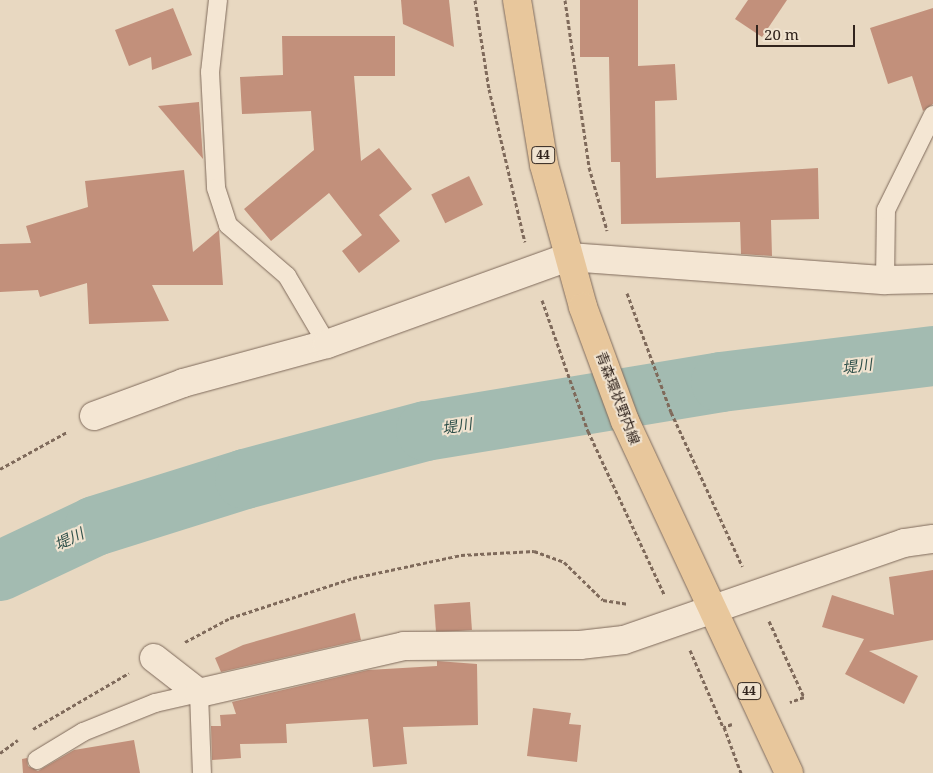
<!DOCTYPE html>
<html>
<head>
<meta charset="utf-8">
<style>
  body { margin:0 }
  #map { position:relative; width:933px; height:773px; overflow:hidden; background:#e8d8c1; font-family:"Noto Serif","Noto Sans JP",serif }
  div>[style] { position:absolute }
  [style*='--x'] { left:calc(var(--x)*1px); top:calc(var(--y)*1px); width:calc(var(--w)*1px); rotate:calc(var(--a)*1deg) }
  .river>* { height:60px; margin:-30px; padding:0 30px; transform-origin:30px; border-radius:30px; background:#a3bbb1 }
  .building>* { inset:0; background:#c2907b; transform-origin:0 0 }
  .path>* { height:3px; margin-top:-1.5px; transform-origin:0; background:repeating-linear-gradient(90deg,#7f6a5b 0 4px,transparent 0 6.5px) }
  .roads { filter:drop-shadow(0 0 1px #7f6a5b) drop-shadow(0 0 1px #7f6a5b) }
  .lane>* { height:18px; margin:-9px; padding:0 9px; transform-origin:9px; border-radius:9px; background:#f4e6d3 }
  .street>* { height:28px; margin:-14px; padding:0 14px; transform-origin:14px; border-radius:14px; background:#f4e6d3 }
  .primary>* { height:28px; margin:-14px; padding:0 14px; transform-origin:14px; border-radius:14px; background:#e8c79c }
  span { translate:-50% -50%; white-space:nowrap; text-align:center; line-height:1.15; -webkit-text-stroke:4px #f0e3d0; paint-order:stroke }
  .shield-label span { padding:1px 4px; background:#f0e3d0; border:1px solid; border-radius:4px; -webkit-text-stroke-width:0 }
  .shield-label { font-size:12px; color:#31241d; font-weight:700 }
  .street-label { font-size:14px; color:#31241d }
  .water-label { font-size:15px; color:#2e4f49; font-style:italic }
  .scale { position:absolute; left:756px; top:25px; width:99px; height:22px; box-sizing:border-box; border:2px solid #31241d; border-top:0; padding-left:6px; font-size:15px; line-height:18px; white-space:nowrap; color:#31241d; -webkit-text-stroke:4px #f0e3d0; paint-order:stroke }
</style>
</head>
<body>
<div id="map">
  <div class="river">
    <i style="--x:0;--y:571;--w:105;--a:-25.3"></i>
    <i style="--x:95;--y:526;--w:157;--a:-17.4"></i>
    <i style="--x:245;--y:479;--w:187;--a:-14.9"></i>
    <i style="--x:426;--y:431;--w:299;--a:-9.4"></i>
    <i style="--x:721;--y:382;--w:214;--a:-7"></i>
  </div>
  <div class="building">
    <i style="clip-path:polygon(401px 0,449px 0,454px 47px,403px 24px)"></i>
    <i style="clip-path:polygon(580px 0,638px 0,638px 66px,675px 64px,677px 100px,655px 101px,656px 178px,818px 168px,819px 219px,771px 220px,772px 256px,741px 254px,740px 222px,621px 224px,620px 162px,611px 162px,609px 57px,580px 57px)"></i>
    <i style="clip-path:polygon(748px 0,787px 0,762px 37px,735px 19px)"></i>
    <i style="clip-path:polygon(173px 8px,192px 55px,152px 70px,151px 57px,129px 66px,115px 30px)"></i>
    <i style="clip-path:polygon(933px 8px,933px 104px,923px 111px,912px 76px,888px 84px,870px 28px)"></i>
    <i style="clip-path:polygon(282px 36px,395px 36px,395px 76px,354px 76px,361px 161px,379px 148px,412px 189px,379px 215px,400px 241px,359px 273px,342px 251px,362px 235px,329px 193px,271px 241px,244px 209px,314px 150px,311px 111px,242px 114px,240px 77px,283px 75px)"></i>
    <i style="clip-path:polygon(199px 102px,203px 159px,158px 106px)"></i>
    <i style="clip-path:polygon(184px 170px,193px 252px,219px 230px,223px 285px,152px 285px,169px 321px,89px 324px,87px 283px,40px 297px,38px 290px,0 292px,0 244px,31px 243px,26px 226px,88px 207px,85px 181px)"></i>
    <i style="left:469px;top:176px;width:32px;height:42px;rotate:64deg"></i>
    <i style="clip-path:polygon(933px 570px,933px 640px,869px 651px,918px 676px,904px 704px,845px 674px,864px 639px,822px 627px,832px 595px,894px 615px,889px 577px)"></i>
    <i style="left:470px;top:602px;width:28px;height:36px;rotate:86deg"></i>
    <i style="clip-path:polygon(355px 613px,361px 640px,221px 672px,215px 658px,243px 645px)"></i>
    <i style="clip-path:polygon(437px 661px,477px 664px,478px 725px,403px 727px,407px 764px,373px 767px,368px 719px,286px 724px,287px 743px,240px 744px,241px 758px,212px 760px,211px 726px,221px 726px,220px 715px,236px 714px,232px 702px,368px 670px,437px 666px)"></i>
    <i style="clip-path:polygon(533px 708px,571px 713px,569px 724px,581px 725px,577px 762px,527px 756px)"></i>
    <i style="clip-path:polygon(134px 740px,140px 773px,23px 773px,22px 759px,27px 758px,28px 766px,38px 771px,74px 750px)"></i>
  </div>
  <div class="path">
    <i style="--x:475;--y:0;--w:90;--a:81.1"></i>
    <i style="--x:489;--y:89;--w:157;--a:76.8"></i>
    <i style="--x:565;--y:0;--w:169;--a:81.8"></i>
    <i style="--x:589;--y:167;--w:66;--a:74.1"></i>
    <i style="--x:627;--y:293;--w:127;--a:69.7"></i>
    <i style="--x:671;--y:412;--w:170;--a:65.2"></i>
    <i style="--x:542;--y:300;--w:139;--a:70.7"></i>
    <i style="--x:588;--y:431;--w:180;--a:65"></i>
    <i style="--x:0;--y:469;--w:77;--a:-28.9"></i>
    <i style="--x:769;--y:621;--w:84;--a:65.3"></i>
    <i style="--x:804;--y:697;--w:15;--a:160"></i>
    <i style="--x:185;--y:642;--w:51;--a:-28.1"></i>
    <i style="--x:230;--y:618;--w:129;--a:-18"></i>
    <i style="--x:353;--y:578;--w:110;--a:-12"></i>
    <i style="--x:461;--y:555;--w:73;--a:-3.1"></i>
    <i style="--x:534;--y:551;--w:32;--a:20"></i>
    <i style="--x:564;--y:562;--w:54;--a:44.3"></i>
    <i style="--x:603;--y:600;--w:26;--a:9"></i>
    <i style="--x:690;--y:650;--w:84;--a:66.8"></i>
    <i style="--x:732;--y:724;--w:9;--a:159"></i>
    <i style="--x:724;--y:727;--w:49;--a:69.7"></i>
    <i style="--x:33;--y:729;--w:111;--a:-30.3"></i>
    <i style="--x:0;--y:753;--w:22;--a:-36"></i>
  </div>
  <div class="roads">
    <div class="lane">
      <i style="--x:218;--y:0;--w:72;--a:96.3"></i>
      <i style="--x:210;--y:72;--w:116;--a:87"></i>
      <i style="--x:216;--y:188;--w:39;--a:72"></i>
      <i style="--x:228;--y:225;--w:78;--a:40.8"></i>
      <i style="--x:287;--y:276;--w:79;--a:59.5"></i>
      <i style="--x:885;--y:280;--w:70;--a:-89.2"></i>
      <i style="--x:886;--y:210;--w:106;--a:-63.7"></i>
      <i style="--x:37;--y:760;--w:54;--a:-31.3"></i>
      <i style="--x:83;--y:732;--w:78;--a:-21.9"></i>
      <i style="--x:155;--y:703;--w:45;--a:-12.8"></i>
      <i style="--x:199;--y:693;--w:80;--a:87.9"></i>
    </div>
    <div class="street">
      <i style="--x:94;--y:416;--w:95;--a:-20.3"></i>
      <i style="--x:183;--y:383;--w:149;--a:-15.2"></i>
      <i style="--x:327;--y:344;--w:257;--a:-19.8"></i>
      <i style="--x:569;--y:257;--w:317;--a:4.2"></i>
      <i style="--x:885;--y:280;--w:48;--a:-1.2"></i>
      <i style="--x:154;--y:658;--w:57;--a:37.9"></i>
      <i style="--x:199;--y:693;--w:210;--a:-12.9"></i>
      <i style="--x:404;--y:646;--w:176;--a:-0.3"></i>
      <i style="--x:580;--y:645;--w:44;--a:-6.5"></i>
      <i style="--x:624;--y:640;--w:296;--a:-19.1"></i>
      <i style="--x:904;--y:543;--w:29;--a:-8"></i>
    </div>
    <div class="primary">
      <i style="--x:517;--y:0;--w:167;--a:80.7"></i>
      <i style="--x:544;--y:165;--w:147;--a:74.6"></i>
      <i style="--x:583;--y:307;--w:121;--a:69.8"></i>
      <i style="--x:625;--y:421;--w:388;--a:65"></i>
    </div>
  </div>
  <div class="shield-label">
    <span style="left:543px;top:155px">44</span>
    <span style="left:749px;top:691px">44</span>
  </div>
  <div class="street-label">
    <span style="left:618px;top:398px;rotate:69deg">青森環状野内線</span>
  </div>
  <div class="water-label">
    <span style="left:857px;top:366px;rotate:-7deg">堤川</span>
    <span style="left:457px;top:426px;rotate:-9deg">堤川</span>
    <span style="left:69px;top:539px;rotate:-25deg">堤川</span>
  </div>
  <div class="scale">20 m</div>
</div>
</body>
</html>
